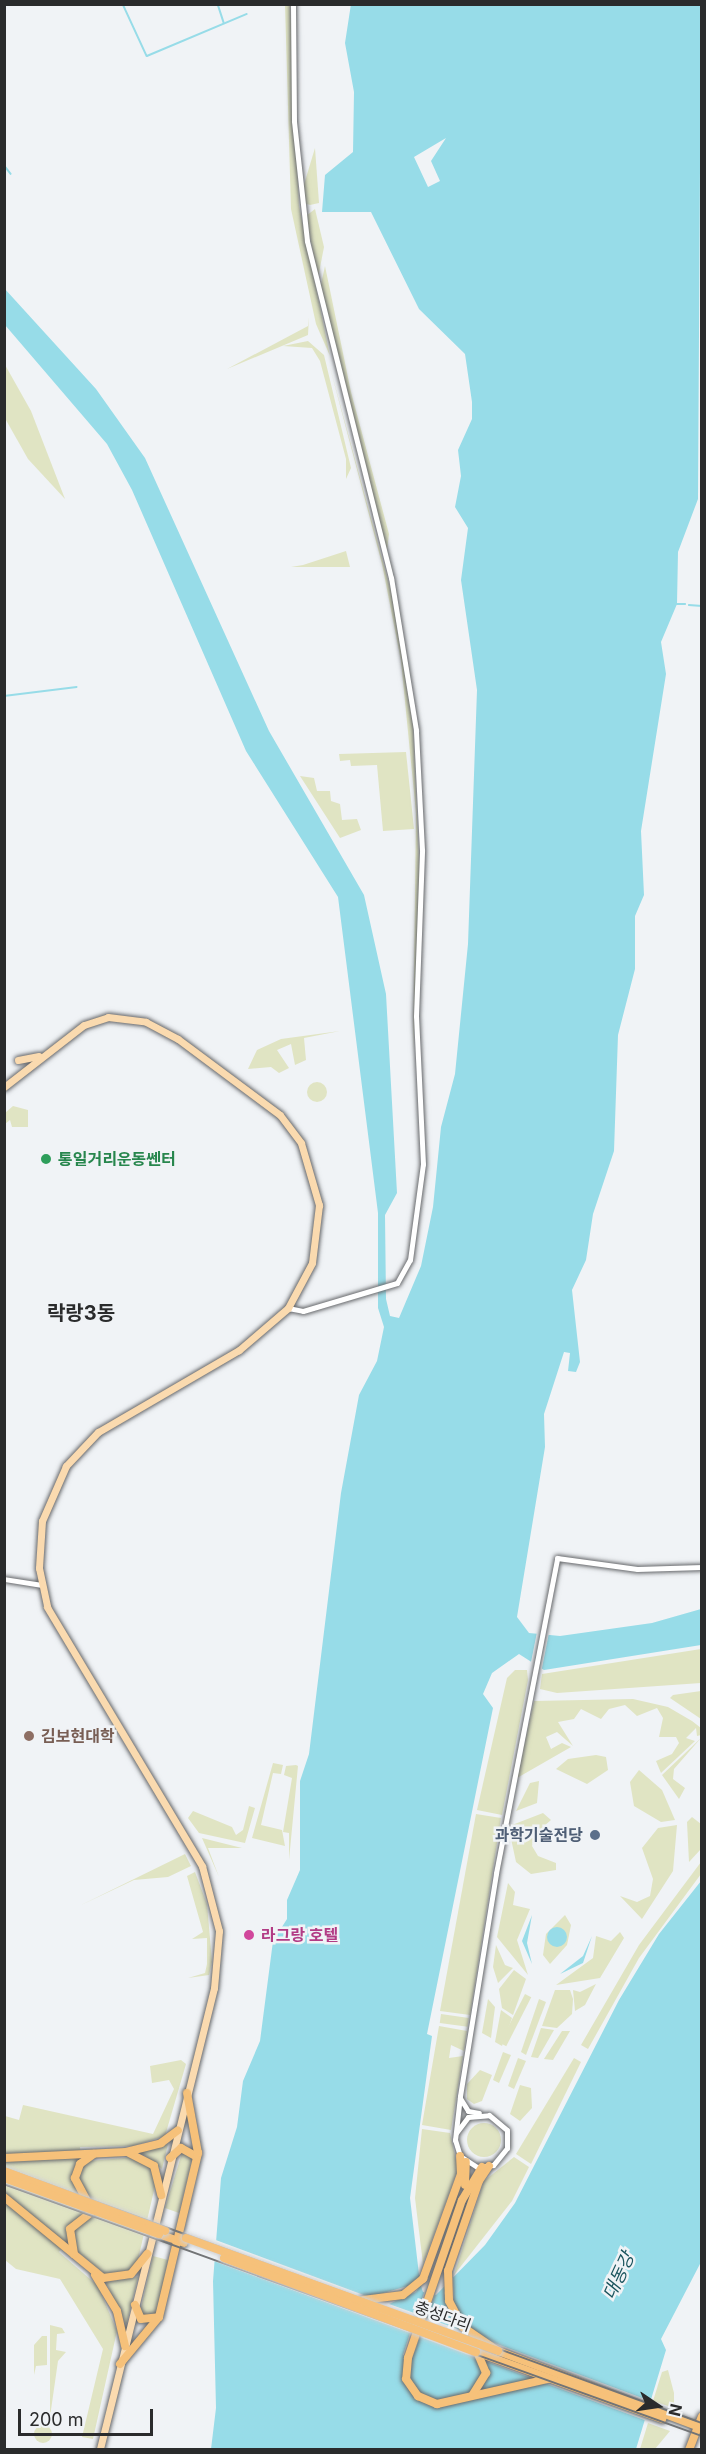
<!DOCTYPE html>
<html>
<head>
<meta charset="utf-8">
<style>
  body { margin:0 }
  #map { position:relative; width:706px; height:2454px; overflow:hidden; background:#f0f3f6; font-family:Inter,"Noto Sans KR",sans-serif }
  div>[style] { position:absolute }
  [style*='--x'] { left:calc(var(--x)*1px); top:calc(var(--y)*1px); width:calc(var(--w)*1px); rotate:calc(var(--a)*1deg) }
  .green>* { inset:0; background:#e0e4c3; transform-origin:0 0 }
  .round { border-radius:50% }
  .water>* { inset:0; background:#97dce8 }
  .pier>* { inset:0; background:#f0f3f6 }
  .stream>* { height:1.5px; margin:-0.75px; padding:0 0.75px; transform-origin:0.75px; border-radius:0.75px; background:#97dce8 }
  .roads { filter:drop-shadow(0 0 2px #67696c) drop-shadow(0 0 2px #67696c) }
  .minor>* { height:5px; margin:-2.5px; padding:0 2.5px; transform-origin:2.5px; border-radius:2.5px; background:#fff }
  .major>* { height:7px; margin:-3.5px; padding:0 3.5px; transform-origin:3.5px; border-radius:3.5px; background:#fadaaf }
  .highway>* { height:8px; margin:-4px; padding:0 4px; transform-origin:4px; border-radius:4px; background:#f6c17a }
  .tram>* { height:1.5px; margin:-0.75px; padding:0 0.75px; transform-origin:0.75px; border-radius:0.75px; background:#727476 }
  .bridges { filter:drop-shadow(0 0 2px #d0d0d1) drop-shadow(0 0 2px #d0d0d1) }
  .highway-bridge>* { height:8px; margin:-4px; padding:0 4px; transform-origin:4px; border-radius:4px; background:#f6c17a }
  .dots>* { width:16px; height:16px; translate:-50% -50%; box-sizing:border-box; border:3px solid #f0f3f6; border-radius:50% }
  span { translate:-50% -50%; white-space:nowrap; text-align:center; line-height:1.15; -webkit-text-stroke:5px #f0f3f6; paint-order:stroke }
  .leisure-label { font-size:16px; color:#27864d; font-weight:700 }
  .left { translate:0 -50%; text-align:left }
  .education-label { font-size:16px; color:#785e54; font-weight:700 }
  .service-label { font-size:16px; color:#4e5e75; font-weight:700 }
  .right { translate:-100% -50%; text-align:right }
  .hotel-label { font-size:16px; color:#b23c85; font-weight:700 }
  .street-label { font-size:16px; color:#2a2b2c }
  .water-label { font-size:18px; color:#1a545d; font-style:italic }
  .quarter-label { font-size:20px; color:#2a2b2c; font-weight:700 }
  .frame { position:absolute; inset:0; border:6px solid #2a2b2c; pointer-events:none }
  .north { position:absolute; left:628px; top:2376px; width:60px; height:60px; -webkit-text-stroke:4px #f0f3f6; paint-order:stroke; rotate:103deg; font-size:16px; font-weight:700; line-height:24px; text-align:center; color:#2a2b2c }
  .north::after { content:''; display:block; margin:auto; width:21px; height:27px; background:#2a2b2c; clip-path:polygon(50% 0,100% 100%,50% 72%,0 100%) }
  .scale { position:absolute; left:18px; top:2409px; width:135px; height:27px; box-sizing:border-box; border:3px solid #2a2b2c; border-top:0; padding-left:8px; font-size:18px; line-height:21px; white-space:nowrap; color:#2a2b2c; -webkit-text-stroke:4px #f0f3f6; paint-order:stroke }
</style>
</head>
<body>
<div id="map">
  <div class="green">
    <i style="clip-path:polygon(285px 5px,290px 5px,299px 206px,330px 356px,316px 324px,291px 209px)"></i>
    <i style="clip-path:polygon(315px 148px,319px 203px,310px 205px,304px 203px,302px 191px)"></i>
    <i style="clip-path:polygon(315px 209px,324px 247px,318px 278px,306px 216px)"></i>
    <i style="clip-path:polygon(325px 266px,351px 392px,389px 534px,387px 551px,333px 347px,320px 289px)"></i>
    <i style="clip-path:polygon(309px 317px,308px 335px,227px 369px,308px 326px)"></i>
    <i style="clip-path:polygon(308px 341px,324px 355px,351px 468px,346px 479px,346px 459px,320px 361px,312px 348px,283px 346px)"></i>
    <i style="clip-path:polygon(328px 360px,392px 595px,413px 726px,420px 881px,413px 1052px,416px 813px,401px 661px,382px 564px)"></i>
    <i style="clip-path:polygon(4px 363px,31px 411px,65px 499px,28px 459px,6px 420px)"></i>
    <i style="clip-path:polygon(346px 551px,350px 567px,291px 567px,303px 565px)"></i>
    <i style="clip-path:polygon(406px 752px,414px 829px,383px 831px,377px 765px,351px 766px,350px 760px,340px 761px,339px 754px)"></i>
    <i style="clip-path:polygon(300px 776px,314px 778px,317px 791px,330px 791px,331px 801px,340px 804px,342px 820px,357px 819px,361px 830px,340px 838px)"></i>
    <i style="clip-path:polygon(340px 1031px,304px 1038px,306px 1060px,295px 1065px,291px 1044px,277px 1050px,289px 1068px,279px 1073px,271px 1067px,248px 1069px,257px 1050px,281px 1039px)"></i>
    <i class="round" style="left:307px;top:1082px;width:20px;height:20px"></i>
    <i style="clip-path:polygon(13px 1106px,28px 1110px,28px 1127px,12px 1127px,10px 1120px,5px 1124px,5px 1113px)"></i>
    <i style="clip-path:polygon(701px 1649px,701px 1683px,557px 1693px,540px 1689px,542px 1674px)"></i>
    <i style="clip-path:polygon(515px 1670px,527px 1670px,528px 1680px,502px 1815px,477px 1810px,507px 1678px)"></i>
    <i style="clip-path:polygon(701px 1691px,701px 1719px,670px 1698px,673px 1695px)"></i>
    <i style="clip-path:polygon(633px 1699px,668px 1707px,692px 1721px,701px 1728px,701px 1735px,697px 1736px,696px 1728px,686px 1738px,695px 1741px,661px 1773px,656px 1761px,672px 1754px,679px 1743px,676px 1737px,659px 1737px,663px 1718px,657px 1708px,637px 1716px,625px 1705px,609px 1709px,601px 1719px,581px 1709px,574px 1719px,558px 1722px,573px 1746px,557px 1732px,546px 1737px,551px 1749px,562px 1743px,571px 1747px,517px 1778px,534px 1701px)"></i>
    <i style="clip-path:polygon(701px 1738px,674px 1769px,673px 1779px,685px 1788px,679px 1799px,662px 1775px)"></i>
    <i style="clip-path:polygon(596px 1755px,606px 1757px,608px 1770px,587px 1784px,556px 1769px,568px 1759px)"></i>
    <i style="clip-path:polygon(273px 1763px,283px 1765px,281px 1774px,273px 1773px,261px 1825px,282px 1830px,285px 1846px,252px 1838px)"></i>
    <i style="clip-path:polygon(296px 1765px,298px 1766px,289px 1860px,289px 1833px,283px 1832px,292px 1778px,284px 1775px,286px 1766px)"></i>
    <i style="clip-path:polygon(639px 1770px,662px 1790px,675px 1820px,661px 1822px,634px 1806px,630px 1782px)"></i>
    <i style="clip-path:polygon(539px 1781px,537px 1803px,516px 1811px,530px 1783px)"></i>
    <i style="clip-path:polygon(249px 1806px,255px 1808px,245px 1843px,199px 1833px,188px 1818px,193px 1811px,232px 1827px,236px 1835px,243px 1830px)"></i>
    <i style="clip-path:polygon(543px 1813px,551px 1820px,536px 1833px,532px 1846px,538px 1856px,556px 1863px,556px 1870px,531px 1874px,516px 1862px,510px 1834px,512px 1825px)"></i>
    <i style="clip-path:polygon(476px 1814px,501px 1818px,470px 2015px,440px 2011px)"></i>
    <i style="clip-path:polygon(692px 1817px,701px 1824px,701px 1849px,689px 1862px,687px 1822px)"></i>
    <i style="clip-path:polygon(677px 1825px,673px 1871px,642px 1919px,620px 1896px,637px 1902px,650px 1896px,653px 1879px,642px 1848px,658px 1828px)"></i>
    <i style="clip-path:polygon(202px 1838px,242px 1848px,208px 1848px,219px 1877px)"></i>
    <i style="clip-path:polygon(185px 1854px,191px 1866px,168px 1877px,134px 1880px,79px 1906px)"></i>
    <i style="clip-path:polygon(701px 1862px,701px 1874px,639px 1958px,588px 2049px,581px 2045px,639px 1945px)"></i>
    <i style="clip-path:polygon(195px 1872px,207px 1904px,212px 1962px,209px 1975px,188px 1978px,205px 1973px,207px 1964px,207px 1938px,192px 1939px,203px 1932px,187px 1876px)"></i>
    <i style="clip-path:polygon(508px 1883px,515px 1892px,513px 1905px,530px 1909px,517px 1940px,528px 1975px,497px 1937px)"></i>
    <i style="clip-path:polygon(565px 1915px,571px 1925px,567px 1945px,550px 1964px,543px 1955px,546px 1934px)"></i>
    <i style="clip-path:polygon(620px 1932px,624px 1938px,600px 1978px,556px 1985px,593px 1958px,596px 1936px,611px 1941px)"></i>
    <i style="clip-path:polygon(496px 1945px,505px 1965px,513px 1968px,498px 1983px,493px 1967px)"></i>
    <i style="clip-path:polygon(514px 1970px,526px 1979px,513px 2015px,502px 2008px,499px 1989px)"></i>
    <i style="clip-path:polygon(596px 1984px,585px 2005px,575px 2011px,573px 1990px,580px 1992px)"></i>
    <i style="clip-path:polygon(555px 1990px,570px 1990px,573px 1999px,572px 2014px,557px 2028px,542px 2026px)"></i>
    <i style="left:525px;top:1994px;width:7px;height:55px;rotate:27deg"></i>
    <i style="clip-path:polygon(488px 1999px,495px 2007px,491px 2038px,482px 2033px)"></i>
    <i style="clip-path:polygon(539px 1999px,546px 2002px,526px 2055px,521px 2052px)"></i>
    <i style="clip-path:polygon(501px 2010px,512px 2018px,502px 2046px,495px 2042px)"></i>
    <i style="left:441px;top:2014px;width:28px;height:9px;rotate:8deg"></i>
    <i style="clip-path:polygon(439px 2026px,467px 2031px,464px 2051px,451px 2045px,449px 2058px,463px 2056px,451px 2130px,422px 2125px)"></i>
    <i style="clip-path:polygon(541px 2028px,554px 2030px,538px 2058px,531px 2057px)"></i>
    <i style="clip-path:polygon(562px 2031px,570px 2031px,553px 2060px,544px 2059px)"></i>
    <i style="clip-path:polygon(503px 2052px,511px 2055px,499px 2083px,493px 2080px)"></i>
    <i style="clip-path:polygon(518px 2058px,526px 2061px,514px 2089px,508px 2086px)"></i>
    <i style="clip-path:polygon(574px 2058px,581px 2062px,531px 2164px,516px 2154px)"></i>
    <i style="clip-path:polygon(181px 2060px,186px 2064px,165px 2136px,133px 2146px,80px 2147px,81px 2157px,89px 2161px,135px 2157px,152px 2168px,155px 2186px,137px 2264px,127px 2272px,105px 2274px,73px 2248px,71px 2237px,59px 2252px,98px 2286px,117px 2331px,93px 2439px,82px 2437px,103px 2349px,60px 2279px,16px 2269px,5px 2260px,5px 2116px,19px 2120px,23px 2105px,153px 2134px,174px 2089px,169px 2080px,152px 2083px,150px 2066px)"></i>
    <i style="clip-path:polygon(480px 2070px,492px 2075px,482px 2101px,474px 2104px,467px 2099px,467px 2084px)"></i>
    <i style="clip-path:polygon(520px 2085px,531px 2088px,532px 2108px,520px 2121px,510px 2114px)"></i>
    <i class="round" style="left:467px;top:2123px;width:34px;height:34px"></i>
    <i style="clip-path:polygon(422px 2129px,450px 2133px,458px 2169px,423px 2264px,415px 2198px)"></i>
    <i style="clip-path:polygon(168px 2144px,162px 2169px,140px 2152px,156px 2148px)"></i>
    <i style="clip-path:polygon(182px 2153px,192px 2159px,179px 2213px,165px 2208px)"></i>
    <i style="clip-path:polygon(514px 2157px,529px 2167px,512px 2201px,454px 2275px,484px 2181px)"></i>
    <i style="clip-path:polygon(153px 2256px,168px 2260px,156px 2315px,145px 2318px,140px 2312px)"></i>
    <i style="clip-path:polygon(138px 2277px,127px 2323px,125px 2323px,106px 2282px)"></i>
    <i style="clip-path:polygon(50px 2325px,62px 2328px,65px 2333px,57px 2334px,56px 2350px,66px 2352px,58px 2361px,50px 2417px)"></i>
    <i style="clip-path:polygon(42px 2336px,47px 2336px,47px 2365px,36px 2366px,34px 2375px,34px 2345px)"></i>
    <i style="clip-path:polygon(668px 2370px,674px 2393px,674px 2408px,653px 2401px,662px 2372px)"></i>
    <i style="clip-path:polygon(648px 2423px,670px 2431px,655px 2449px,640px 2449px)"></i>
    <i class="round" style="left:34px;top:2425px;width:18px;height:18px"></i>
  </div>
  <div class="water">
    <i style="clip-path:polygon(evenodd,351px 4px,701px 5px,698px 499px,678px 552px,677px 604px,661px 642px,666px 674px,641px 831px,644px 895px,635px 916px,635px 969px,618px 1035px,614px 1151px,593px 1214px,586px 1260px,572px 1290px,580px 1362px,576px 1372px,568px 1371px,570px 1353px,564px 1352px,544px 1414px,545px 1447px,517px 1617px,529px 1633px,560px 1636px,652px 1623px,701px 1609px,701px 1645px,544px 1670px,519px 1654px,492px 1673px,483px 1694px,493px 1708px,427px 2034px,432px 2036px,410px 2198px,420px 2283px,423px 2292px,436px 2295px,485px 2245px,515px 2203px,619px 2000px,659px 1934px,701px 1881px,701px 2262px,661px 2339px,666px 2350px,636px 2449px,211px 2449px,216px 2408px,213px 2281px,221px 2178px,237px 2127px,243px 2081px,260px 2041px,273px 1941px,287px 1919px,287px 1900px,300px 1870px,300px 1781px,309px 1754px,341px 1493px,359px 1395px,377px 1361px,384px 1327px,378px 1308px,378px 1213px,338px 897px,246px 751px,132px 490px,107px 444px,5px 325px,4px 288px,96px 389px,145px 458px,269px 731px,364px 895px,386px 994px,397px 1193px,385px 1215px,386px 1299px,390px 1316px,399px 1318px,421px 1266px,433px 1207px,441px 1127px,455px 1074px,468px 944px,477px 690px,461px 580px,468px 528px,455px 507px,461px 476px,458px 450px,472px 419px,472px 402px,465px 354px,419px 309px,371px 212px,322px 212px,325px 175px,353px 152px,354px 92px,345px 43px,351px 4px,446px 138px,431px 161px,440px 181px,428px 187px,414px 157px,446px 138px)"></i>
    <i style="clip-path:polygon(532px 1915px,527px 1943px,532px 1964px,522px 1941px)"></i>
    <i class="round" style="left:547px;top:1927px;width:20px;height:20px"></i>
    <i style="clip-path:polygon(592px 1936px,583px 1963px,560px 1974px,583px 1956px)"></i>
  </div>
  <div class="pier">
    <i style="clip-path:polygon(537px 1632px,549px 1633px,541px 1673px,531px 1662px)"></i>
    <i style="clip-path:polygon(213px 2239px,369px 2297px,422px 2282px,416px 2292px,389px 2304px,417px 2314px,425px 2290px,436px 2291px,427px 2318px,460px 2330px,444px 2293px,453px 2276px,454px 2302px,466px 2325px,481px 2338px,653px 2402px,647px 2421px,420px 2337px,412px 2359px,403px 2355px,410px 2333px,211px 2260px)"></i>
  </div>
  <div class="stream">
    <i style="--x:123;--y:4;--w:57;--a:65.2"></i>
    <i style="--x:147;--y:56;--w:108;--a:-22.8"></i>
    <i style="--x:218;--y:4;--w:19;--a:72"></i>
    <i style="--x:4;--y:165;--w:11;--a:52"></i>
    <i style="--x:677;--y:604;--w:8;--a:0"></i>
    <i style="--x:689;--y:605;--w:13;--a:4"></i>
    <i style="--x:4;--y:696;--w:73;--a:-7.1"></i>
  </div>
  <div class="roads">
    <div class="minor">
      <i style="--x:288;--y:1308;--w:15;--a:11"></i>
      <i style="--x:303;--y:1311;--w:98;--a:-16.6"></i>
      <i style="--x:397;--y:1283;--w:26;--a:-61"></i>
      <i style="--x:410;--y:1260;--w:97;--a:-82.3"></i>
      <i style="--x:423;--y:1164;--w:148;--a:-92.7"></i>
      <i style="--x:416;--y:1016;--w:166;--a:-87.9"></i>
      <i style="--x:422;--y:850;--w:120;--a:-92.9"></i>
      <i style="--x:416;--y:730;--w:154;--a:-99.3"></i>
      <i style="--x:391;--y:578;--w:347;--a:-104"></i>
      <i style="--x:307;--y:241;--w:121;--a:-96.2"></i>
      <i style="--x:294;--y:121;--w:117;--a:-90.5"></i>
      <i style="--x:4;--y:1579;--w:36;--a:9"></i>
      <i style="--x:460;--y:2098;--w:15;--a:58"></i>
      <i style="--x:468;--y:2111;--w:11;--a:10"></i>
      <i style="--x:456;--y:2133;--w:20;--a:-53"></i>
      <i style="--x:468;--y:2117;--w:21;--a:-5"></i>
      <i style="--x:489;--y:2115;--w:23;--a:40"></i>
      <i style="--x:507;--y:2130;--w:18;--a:90"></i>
      <i style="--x:507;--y:2148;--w:22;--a:129"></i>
      <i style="--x:493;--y:2165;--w:16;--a:173"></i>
      <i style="--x:477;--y:2167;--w:20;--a:-147"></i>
      <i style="--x:460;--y:2156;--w:17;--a:-107"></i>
      <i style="--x:455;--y:2140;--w:44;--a:-83.5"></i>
      <i style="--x:460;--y:2096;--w:226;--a:-80.8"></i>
      <i style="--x:496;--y:1873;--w:321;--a:-79"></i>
      <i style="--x:557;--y:1558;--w:81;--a:7.8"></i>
      <i style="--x:637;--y:1569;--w:65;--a:-1.8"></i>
    </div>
    <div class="major">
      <i style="--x:18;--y:1060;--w:21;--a:-11"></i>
      <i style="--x:4;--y:1087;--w:101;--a:-37.8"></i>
      <i style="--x:84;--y:1025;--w:25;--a:-18"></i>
      <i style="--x:108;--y:1017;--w:38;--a:7"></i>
      <i style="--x:146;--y:1022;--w:36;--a:28"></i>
      <i style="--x:178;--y:1039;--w:127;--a:36.7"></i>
      <i style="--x:280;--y:1115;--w:35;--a:53"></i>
      <i style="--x:301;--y:1143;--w:65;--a:73.8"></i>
      <i style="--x:319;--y:1205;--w:58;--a:96.9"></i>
      <i style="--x:312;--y:1263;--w:51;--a:118.1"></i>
      <i style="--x:288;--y:1308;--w:65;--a:139.4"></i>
      <i style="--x:239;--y:1350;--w:163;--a:149.8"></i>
      <i style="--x:98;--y:1432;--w:47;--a:133.3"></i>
      <i style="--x:66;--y:1466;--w:60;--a:113.6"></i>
      <i style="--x:42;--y:1521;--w:47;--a:93.7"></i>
      <i style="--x:39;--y:1568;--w:40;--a:78"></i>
      <i style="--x:47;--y:1607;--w:302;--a:59.1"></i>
      <i style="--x:202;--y:1866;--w:67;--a:75.3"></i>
      <i style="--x:219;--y:1931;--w:57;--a:95"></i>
      <i style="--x:214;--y:1988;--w:476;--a:103.9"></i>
    </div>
    <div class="highway">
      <i style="--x:129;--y:2153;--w:28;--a:27"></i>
      <i style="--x:154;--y:2166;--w:30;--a:76"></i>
      <i style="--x:4;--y:2158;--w:122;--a:-2.8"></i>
      <i style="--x:126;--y:2152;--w:36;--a:-14"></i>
      <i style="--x:161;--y:2143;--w:21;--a:-37"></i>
      <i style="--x:170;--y:2158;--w:15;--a:-42"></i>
      <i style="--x:181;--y:2148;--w:18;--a:29"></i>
      <i style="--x:489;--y:2166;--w:18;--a:124"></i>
      <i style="--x:479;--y:2181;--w:95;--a:109"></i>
      <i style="--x:448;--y:2271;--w:30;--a:88"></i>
      <i style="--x:449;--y:2301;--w:30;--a:62"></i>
      <i style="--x:463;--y:2327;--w:42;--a:34.4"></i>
      <i style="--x:498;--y:2351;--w:218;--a:20.7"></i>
      <i style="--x:482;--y:2167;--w:39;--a:121"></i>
      <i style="--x:462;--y:2200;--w:167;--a:108.9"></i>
      <i style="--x:408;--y:2358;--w:21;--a:95"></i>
      <i style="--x:406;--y:2379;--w:21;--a:55"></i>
      <i style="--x:418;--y:2396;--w:21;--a:23"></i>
      <i style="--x:437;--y:2404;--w:114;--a:-12.7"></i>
      <i style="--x:465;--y:2185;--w:23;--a:-88"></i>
      <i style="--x:4;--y:2197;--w:128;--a:39.3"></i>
      <i style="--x:103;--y:2278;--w:28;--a:-8"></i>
      <i style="--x:131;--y:2274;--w:26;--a:-51"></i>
      <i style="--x:87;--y:2201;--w:26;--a:-118"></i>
      <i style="--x:75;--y:2178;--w:15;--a:-70"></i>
      <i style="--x:80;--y:2164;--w:17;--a:-36"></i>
      <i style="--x:164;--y:2236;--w:21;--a:19"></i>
      <i style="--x:74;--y:2254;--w:25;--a:-99"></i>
      <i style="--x:70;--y:2229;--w:29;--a:-38"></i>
      <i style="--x:95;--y:2275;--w:42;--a:58.6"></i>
      <i style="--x:117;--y:2311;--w:36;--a:77"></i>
      <i style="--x:363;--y:2300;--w:40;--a:-7.1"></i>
      <i style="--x:403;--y:2295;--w:26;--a:-39"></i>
      <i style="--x:423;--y:2279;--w:112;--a:-70.1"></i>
      <i style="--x:461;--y:2174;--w:18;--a:-93"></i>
      <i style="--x:135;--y:2305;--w:15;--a:67"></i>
      <i style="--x:141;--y:2319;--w:18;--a:-6"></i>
      <i style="--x:476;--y:2352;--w:198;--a:19.8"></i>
      <i style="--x:120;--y:2364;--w:61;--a:-50.3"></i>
      <i style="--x:159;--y:2317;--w:169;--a:-76.6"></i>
      <i style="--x:198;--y:2153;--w:61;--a:-100.4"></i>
      <i style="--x:473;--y:2394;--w:25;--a:-58"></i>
      <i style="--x:486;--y:2373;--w:21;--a:-113"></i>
      <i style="--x:689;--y:2450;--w:36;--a:-69"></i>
    </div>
  </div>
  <div class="tram">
    <i style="--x:4;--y:2168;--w:743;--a:20.07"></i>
    <i style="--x:4;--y:2184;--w:742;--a:19.85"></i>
  </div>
  <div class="bridges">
    <div class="highway-bridge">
      <i style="--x:4;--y:2171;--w:172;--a:20.4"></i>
      <i style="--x:4;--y:2178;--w:165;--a:19.9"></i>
      <i style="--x:186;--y:2238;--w:332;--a:19.9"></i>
      <i style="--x:224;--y:2258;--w:269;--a:20.5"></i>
    </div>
  </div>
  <div class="dots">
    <i style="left:46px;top:1159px;background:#2e9e5b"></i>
    <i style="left:29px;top:1736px;background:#8d6e63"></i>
    <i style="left:595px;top:1835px;background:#5c6f8a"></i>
    <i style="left:249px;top:1935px;background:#d1479c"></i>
  </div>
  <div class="leisure-label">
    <span class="left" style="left:58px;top:1159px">통일거리운동쎈터</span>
  </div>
  <div class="education-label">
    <span class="left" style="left:41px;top:1736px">김보현대학</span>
  </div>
  <div class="service-label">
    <span class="right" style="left:583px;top:1835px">과학기술전당</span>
  </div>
  <div class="hotel-label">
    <span class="left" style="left:261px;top:1935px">라그랑 호텔</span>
  </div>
  <div class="street-label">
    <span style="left:443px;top:2316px;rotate:20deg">충성다리</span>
  </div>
  <div class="water-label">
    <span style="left:619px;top:2276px;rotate:-65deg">대동강</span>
  </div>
  <div class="quarter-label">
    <span style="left:81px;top:1313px">락랑3동</span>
  </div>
  <div class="frame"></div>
  <div class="north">N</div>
  <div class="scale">200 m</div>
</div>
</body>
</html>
